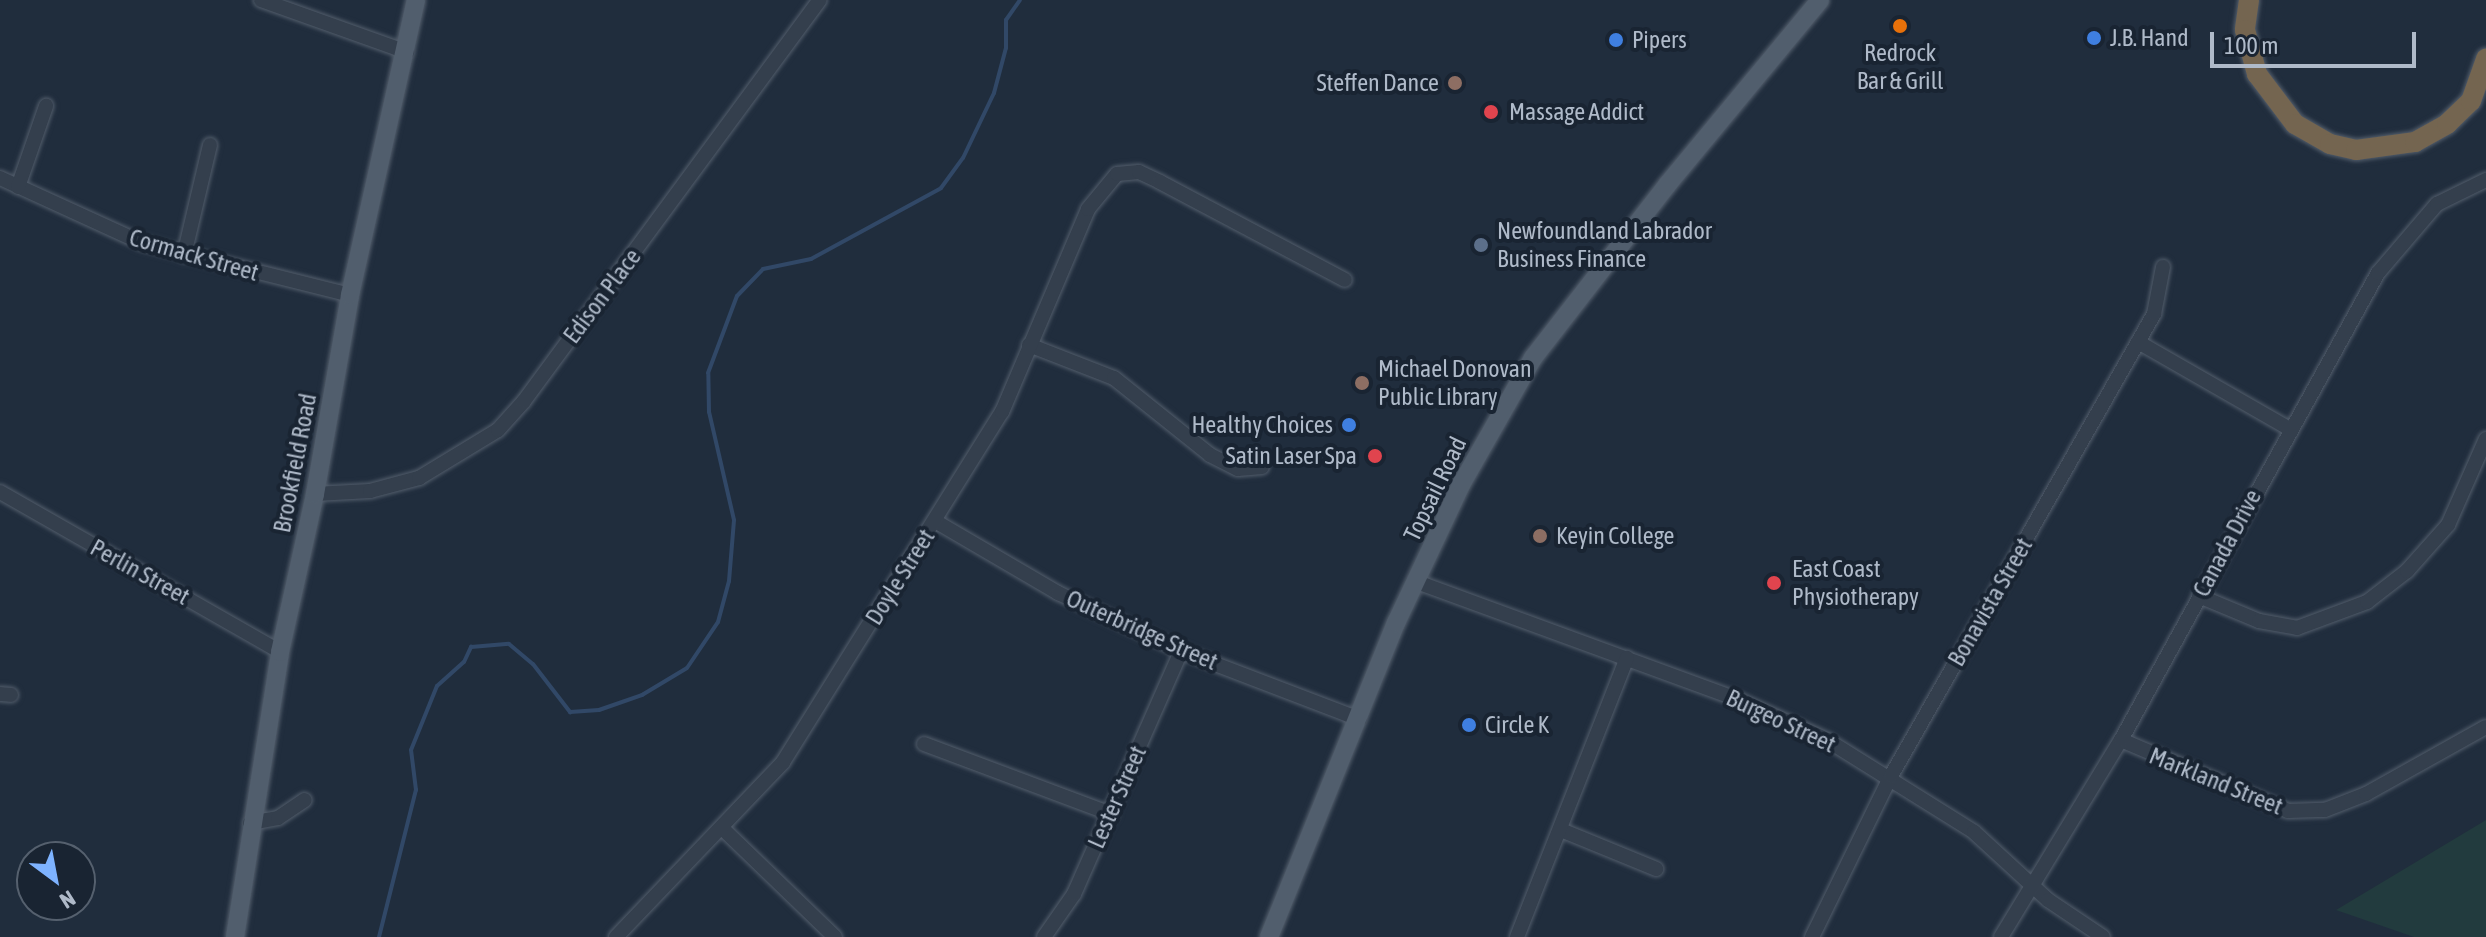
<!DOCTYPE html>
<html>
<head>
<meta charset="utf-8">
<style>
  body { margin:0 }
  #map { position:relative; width:2486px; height:937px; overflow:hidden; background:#202d3d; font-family:"Asap Condensed",sans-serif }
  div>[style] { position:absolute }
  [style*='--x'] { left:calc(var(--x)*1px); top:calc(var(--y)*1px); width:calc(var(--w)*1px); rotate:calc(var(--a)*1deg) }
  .green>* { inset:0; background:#223b3e }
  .stream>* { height:4px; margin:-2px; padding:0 2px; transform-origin:2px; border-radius:2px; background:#314867 }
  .roads { filter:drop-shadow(0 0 2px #525d6b) drop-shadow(0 0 2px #525d6b) }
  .minor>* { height:14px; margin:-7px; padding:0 7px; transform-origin:7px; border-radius:7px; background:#343f4d }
  .major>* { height:18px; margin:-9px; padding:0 9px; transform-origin:9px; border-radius:9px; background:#515e6d }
  .highway>* { height:20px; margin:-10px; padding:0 10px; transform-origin:10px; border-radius:10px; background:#746550 }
  .dots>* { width:22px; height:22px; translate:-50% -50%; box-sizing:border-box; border:4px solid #192432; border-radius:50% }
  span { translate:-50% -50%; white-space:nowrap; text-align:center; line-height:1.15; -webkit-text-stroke:8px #192432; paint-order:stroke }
  .poi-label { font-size:24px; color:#afbac9 }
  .left { translate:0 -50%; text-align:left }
  .right { translate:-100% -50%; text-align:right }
  .street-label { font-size:24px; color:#afbac9 }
  .north { position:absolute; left:16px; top:841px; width:80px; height:80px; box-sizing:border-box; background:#192432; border:2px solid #55606e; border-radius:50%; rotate:148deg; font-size:22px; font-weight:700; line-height:32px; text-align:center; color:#afbac9 }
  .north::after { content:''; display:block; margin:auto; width:28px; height:36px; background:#7eb3ff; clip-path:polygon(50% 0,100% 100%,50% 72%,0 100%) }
  .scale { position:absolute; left:2210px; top:32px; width:206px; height:36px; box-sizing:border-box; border:4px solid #afbac9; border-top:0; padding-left:10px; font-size:24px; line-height:28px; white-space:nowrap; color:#afbac9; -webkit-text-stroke:6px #192432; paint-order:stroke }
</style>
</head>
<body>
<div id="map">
  <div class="green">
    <i style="clip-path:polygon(2486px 820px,2486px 937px,2414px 937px,2336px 910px)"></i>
  </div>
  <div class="stream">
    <i style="--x:379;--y:937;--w:152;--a:-75.9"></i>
    <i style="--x:416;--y:790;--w:40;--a:-97.1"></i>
    <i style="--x:411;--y:750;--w:69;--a:-67.9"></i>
    <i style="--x:437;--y:686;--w:36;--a:-42"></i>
    <i style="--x:464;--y:662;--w:17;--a:-65"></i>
    <i style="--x:471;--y:647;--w:38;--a:-5"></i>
    <i style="--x:509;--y:644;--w:31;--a:40"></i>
    <i style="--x:533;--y:664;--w:61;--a:52.4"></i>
    <i style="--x:570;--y:712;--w:29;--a:-4"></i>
    <i style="--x:599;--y:710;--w:46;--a:-19.2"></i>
    <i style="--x:642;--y:695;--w:52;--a:-31"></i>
    <i style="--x:687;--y:668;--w:55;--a:-56"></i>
    <i style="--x:718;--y:622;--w:42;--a:-75"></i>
    <i style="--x:729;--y:581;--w:61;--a:-85.3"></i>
    <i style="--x:734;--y:520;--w:111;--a:-103"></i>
    <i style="--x:709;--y:412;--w:39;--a:-91"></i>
    <i style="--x:708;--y:373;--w:82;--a:-69.4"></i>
    <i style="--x:737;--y:296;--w:37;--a:-46"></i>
    <i style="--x:763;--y:269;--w:49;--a:-11.8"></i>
    <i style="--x:811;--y:259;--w:148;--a:-28.6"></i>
    <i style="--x:941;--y:188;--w:37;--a:-54"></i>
    <i style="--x:963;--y:158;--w:72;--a:-64.5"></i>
    <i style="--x:994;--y:93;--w:47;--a:-75.1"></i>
    <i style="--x:1006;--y:48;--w:28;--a:-90"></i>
    <i style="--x:1006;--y:20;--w:24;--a:-55"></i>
  </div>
  <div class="roads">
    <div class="minor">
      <i style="--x:261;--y:0;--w:155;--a:19.6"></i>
      <i style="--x:0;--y:178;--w:156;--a:24.6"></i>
      <i style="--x:142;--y:243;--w:214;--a:14"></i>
      <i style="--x:18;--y:187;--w:86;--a:-70.9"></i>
      <i style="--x:184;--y:255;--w:113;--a:-76.7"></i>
      <i style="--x:2138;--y:342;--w:173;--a:29.8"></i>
      <i style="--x:1029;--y:345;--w:91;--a:21.2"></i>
      <i style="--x:1114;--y:378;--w:123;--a:38.7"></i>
      <i style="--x:1210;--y:455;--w:31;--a:27"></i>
      <i style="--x:1238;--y:469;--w:24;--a:-5"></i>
      <i style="--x:0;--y:492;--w:322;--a:29.7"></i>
      <i style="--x:315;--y:494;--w:55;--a:-3.1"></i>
      <i style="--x:370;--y:491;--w:51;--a:-14.9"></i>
      <i style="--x:419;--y:478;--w:92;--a:-31.3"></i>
      <i style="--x:498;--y:430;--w:39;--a:-48"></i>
      <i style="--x:524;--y:401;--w:498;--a:-53.6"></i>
      <i style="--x:935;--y:521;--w:143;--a:30.3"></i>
      <i style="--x:1058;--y:593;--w:136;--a:25.2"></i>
      <i style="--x:1181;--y:651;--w:191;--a:20.9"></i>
      <i style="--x:1417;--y:582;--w:343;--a:20.1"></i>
      <i style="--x:1739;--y:700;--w:97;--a:24.4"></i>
      <i style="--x:1827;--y:740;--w:173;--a:32"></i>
      <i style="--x:1974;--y:832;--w:100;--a:42.6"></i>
      <i style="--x:2048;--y:900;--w:66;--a:33.9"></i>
      <i style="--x:2199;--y:596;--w:65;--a:22.6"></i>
      <i style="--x:2259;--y:621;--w:39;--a:10"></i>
      <i style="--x:2297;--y:628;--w:75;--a:-20.4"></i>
      <i style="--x:2367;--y:602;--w:51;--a:-37.8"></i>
      <i style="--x:2407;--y:571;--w:62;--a:-48.3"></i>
      <i style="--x:2448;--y:525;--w:94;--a:-66.2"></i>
      <i style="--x:0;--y:694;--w:11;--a:5"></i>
      <i style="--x:2121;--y:740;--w:181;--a:23"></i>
      <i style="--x:2288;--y:811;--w:37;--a:-2"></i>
      <i style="--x:2325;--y:810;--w:44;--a:-21.3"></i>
      <i style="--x:2366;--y:794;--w:137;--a:-29.2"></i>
      <i style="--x:924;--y:744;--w:200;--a:20.5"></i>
      <i style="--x:250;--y:823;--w:28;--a:-10"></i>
      <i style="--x:278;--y:818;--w:32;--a:-34"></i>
      <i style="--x:722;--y:828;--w:157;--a:44"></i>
      <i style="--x:1561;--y:830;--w:103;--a:22.3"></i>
      <i style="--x:616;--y:937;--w:242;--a:-46.3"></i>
      <i style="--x:783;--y:762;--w:413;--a:-58"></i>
      <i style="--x:1002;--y:412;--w:220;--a:-67"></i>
      <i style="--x:1088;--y:209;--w:45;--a:-50.4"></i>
      <i style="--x:1117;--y:174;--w:22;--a:-5"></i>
      <i style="--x:1139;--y:172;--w:23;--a:25"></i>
      <i style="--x:1160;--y:182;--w:209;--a:27.9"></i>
      <i style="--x:1044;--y:937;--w:52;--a:-55.1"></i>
      <i style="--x:1074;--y:894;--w:266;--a:-66.2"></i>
      <i style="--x:1517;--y:937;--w:300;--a:-68.5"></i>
      <i style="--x:1812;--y:937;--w:179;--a:-63.9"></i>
      <i style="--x:1891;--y:776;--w:532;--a:-60.35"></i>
      <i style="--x:2154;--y:314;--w:48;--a:-79.2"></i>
      <i style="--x:2001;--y:937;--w:231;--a:-58.7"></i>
      <i style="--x:2121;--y:740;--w:533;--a:-61.18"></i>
      <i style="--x:2378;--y:273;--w:91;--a:-49.5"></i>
      <i style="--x:2437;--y:204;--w:55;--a:-26.1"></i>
    </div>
    <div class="major">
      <i style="--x:235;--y:937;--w:289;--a:-81"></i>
      <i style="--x:280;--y:652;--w:162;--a:-77.5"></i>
      <i style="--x:315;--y:494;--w:202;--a:-80"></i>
      <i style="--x:350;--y:295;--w:302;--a:-77.4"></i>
      <i style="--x:1269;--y:937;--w:339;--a:-68"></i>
      <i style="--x:1396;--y:623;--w:155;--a:-64.8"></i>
      <i style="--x:1462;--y:483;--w:144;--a:-60.4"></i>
      <i style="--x:1533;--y:358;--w:219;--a:-52.2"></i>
      <i style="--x:1667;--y:185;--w:240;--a:-50.4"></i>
    </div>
    <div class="highway">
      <i style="--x:2249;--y:0;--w:30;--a:98"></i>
      <i style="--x:2245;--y:30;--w:46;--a:74.7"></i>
      <i style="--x:2257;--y:74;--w:63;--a:52.8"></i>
      <i style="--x:2295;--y:124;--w:40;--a:29.7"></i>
      <i style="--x:2330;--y:144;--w:27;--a:13"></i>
      <i style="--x:2356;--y:150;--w:60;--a:-7.7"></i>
      <i style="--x:2415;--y:142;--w:37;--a:-29"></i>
      <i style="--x:2447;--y:124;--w:33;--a:-44"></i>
      <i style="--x:2471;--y:101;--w:45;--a:-70.3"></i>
    </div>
  </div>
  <div class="dots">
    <i style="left:1900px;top:26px;background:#e8710a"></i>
    <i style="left:2094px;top:38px;background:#3f7fe0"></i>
    <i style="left:1616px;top:40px;background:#3f7fe0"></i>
    <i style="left:1455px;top:83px;background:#8d6e63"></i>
    <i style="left:1491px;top:112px;background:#e0444e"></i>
    <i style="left:1481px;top:245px;background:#5c6f8a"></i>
    <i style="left:1362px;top:383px;background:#8d6e63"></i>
    <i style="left:1349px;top:425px;background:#3f7fe0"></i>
    <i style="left:1375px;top:456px;background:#e0444e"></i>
    <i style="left:1540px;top:536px;background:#8d6e63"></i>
    <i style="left:1774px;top:583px;background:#e0444e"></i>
    <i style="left:1469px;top:725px;background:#3f7fe0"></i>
  </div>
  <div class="poi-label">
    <span class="left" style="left:2110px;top:38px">J.B. Hand</span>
    <span class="left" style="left:1632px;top:40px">Pipers</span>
    <span style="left:1900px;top:67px">Redrock<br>Bar &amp; Grill</span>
    <span class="right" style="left:1439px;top:83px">Steffen Dance</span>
    <span class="left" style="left:1509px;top:112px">Massage Addict</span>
    <span class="left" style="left:1497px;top:245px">Newfoundland Labrador<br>Business Finance</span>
    <span class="left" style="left:1378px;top:383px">Michael Donovan<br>Public Library</span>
    <span class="right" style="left:1333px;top:425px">Healthy Choices</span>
    <span class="right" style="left:1357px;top:456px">Satin Laser Spa</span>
    <span class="left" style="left:1556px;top:536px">Keyin College</span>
    <span class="left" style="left:1792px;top:583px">East Coast<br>Physiotherapy</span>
    <span class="left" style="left:1485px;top:725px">Circle K</span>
  </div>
  <div class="street-label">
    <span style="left:194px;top:255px;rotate:16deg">Cormack Street</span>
    <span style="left:602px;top:296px;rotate:-53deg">Edison Place</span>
    <span style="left:295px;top:463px;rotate:-79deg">Brookfield Road</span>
    <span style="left:1435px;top:489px;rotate:-64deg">Topsail Road</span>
    <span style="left:2227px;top:543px;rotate:-62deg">Canada Drive</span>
    <span style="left:140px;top:572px;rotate:29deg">Perlin Street</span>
    <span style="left:900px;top:577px;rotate:-58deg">Doyle Street</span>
    <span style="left:1990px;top:602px;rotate:-60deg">Bonavista Street</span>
    <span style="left:1142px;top:630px;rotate:24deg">Outerbridge Street</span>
    <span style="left:1781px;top:721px;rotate:25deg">Burgeo Street</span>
    <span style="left:2216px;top:781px;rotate:22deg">Markland Street</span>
    <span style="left:1117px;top:797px;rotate:-66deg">Lester Street</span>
  </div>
  <div class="north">N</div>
  <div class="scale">100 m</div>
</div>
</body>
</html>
